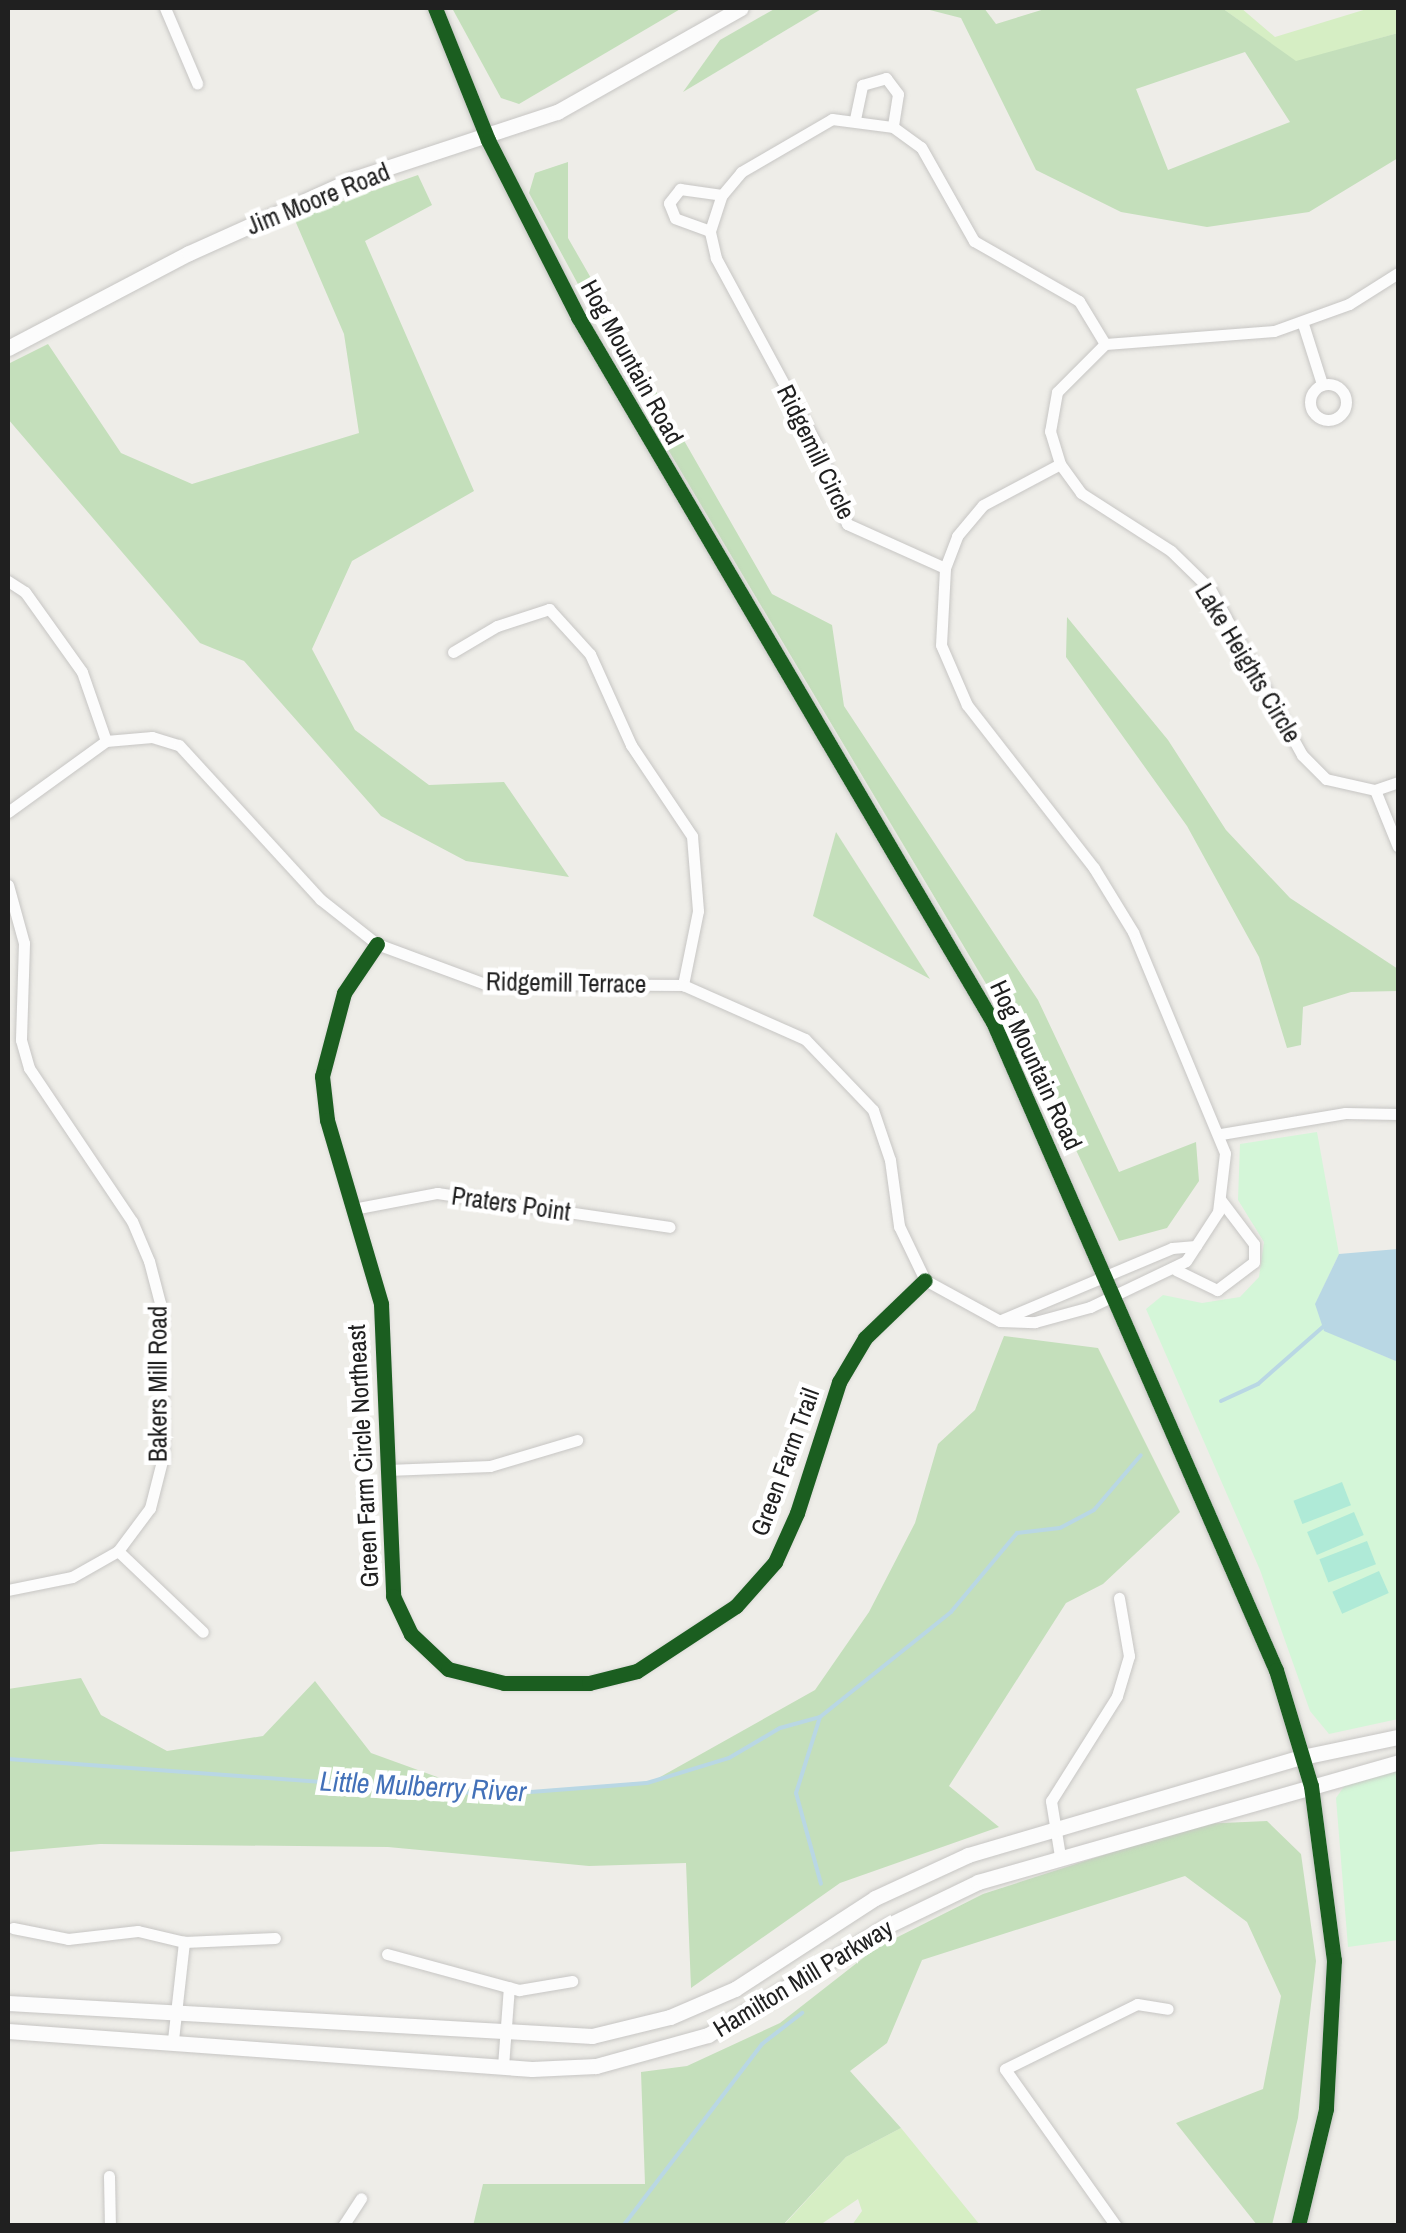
<!DOCTYPE html>
<html>
<head>
<meta charset="utf-8">
<style>
  body { margin:0 }
  #map { position:relative; width:1406px; height:2233px; overflow:hidden; background:#eeede8; font-family:"Archivo Narrow",sans-serif }
  div>[style] { position:absolute }
  [style*='--x'] { left:calc(var(--x)*1px); top:calc(var(--y)*1px); width:calc(var(--w)*1px); rotate:calc(var(--a)*1deg) }
  .grass>* { inset:0; background:#d6eec4 }
  .forest>* { inset:0; background:#c4dfbb }
  .park>* { inset:0; background:#d4f6d8 }
  .pitch>* { inset:0; background:#afead7; transform-origin:0 0 }
  .water>* { inset:0; background:#b9d7e4 }
  .stream>* { height:4px; margin:-2px; padding:0 2px; transform-origin:2px; border-radius:2px; background:#b9d7e4 }
  .roads { filter:drop-shadow(0 0 2px #c7c6c4) drop-shadow(0 0 2px #c7c6c4) }
  .minor>* { height:11px; margin:-5.5px; padding:0 5.5px; transform-origin:5.5px; border-radius:5.5px; background:#fcfcfc }
  .minor>.ring { margin:-5.5px; padding:0; box-sizing:content-box; background:none; border:11px solid #fcfcfc; border-radius:50% }
  .tertiary>* { height:15px; margin:-7.5px; padding:0 7.5px; transform-origin:7.5px; border-radius:7.5px; background:#fcfcfc }
  .cycleway>* { height:15px; margin:-7.5px; padding:0 7.5px; transform-origin:7.5px; border-radius:7.5px; background:#1b5e20 }
  span { translate:-50% -50%; white-space:nowrap; text-align:center; line-height:1.15; -webkit-text-stroke:9px #fff; paint-order:stroke }
  .street-label { font-size:25px; color:#202020 }
  .water-label { font-size:28px; color:#4371b9; font-style:italic }
  .frame { position:absolute; inset:0; border:10px solid #202020; pointer-events:none }
</style>
</head>
<body>
<div id="map">
  <div class="grass">
    <i style="clip-path:polygon(1222px 8px,1241px 8px,1275px 37px,1370px 8px,1398px 8px,1398px 33px,1296px 62px)"></i>
    <i style="clip-path:polygon(901px 2128px,980px 2225px,852px 2225px,862px 2211px,858px 2199px,820px 2225px,783px 2226px,846px 2157px)"></i>
  </div>
  <div class="forest">
    <i style="clip-path:polygon(452px 8px,682px 8px,519px 104px,501px 98px)"></i>
    <i style="clip-path:polygon(776px 8px,823px 8px,683px 92px,720px 40px)"></i>
    <i style="clip-path:polygon(evenodd,922px 8px,984px 8px,996px 24px,1048px 8px,1222px 8px,1296px 61px,1398px 33px,1398px 158px,1309px 212px,1207px 227px,1121px 212px,1036px 170px,961px 18px,922px 8px,1245px 52px,1290px 122px,1168px 170px,1136px 89px,1245px 52px)"></i>
    <i style="clip-path:polygon(568px 162px,568px 238px,772px 594px,832px 625px,844px 706px,1038px 1000px,1119px 1172px,1196px 1142px,1199px 1181px,1167px 1228px,1119px 1241px,1041px 1076px,657px 431px,529px 193px,535px 173px)"></i>
    <i style="clip-path:polygon(418px 175px,432px 205px,365px 241px,474px 491px,352px 561px,312px 649px,355px 730px,429px 785px,504px 782px,569px 877px,466px 861px,381px 816px,244px 661px,200px 643px,8px 419px,8px 364px,48px 344px,121px 453px,192px 484px,359px 433px,344px 334px,294px 218px)"></i>
    <i style="clip-path:polygon(1067px 617px,1168px 740px,1226px 830px,1290px 898px,1398px 969px,1398px 991px,1351px 992px,1303px 1007px,1301px 1045px,1287px 1048px,1259px 957px,1187px 826px,1066px 657px)"></i>
    <i style="clip-path:polygon(836px 832px,930px 979px,813px 916px)"></i>
    <i style="clip-path:polygon(1004px 1336px,1098px 1348px,1180px 1512px,1103px 1584px,1066px 1603px,949px 1786px,999px 1827px,840px 1883px,691px 1988px,686px 1863px,589px 1866px,388px 1847px,100px 1844px,8px 1852px,8px 1689px,81px 1678px,101px 1715px,167px 1751px,263px 1736px,315px 1681px,371px 1753px,451px 1782px,532px 1791px,653px 1781px,815px 1690px,869px 1612px,915px 1523px,938px 1444px,975px 1410px)"></i>
    <i style="clip-path:polygon(1267px 1821px,1301px 1854px,1316px 1961px,1298px 2118px,1272px 2225px,1257px 2225px,1176px 2123px,1263px 2089px,1281px 1996px,1247px 1922px,1185px 1876px,922px 1960px,887px 2043px,850px 2071px,901px 2128px,846px 2157px,783px 2225px,473px 2226px,483px 2184px,645px 2184px,641px 2072px,687px 2066px,780px 2023px,876px 1948px,983px 1894px,1200px 1824px)"></i>
  </div>
  <div class="park">
    <i style="clip-path:polygon(1317px 1132px,1339px 1254px,1316px 1303px,1324px 1330px,1398px 1362px,1398px 1719px,1329px 1734px,1310px 1711px,1260px 1570px,1146px 1309px,1163px 1295px,1202px 1303px,1240px 1297px,1259px 1277px,1264px 1242px,1238px 1200px,1240px 1144px)"></i>
    <i style="clip-path:polygon(1398px 1767px,1398px 1940px,1348px 1947px,1336px 1798px,1347px 1782px)"></i>
  </div>
  <div class="pitch">
    <i style="left:1342px;top:1482px;width:25px;height:52px;rotate:69deg"></i>
    <i style="left:1354px;top:1512px;width:25px;height:51px;rotate:67deg"></i>
    <i style="left:1367px;top:1541px;width:25px;height:51px;rotate:69deg"></i>
    <i style="left:1379px;top:1571px;width:24px;height:51px;rotate:66deg"></i>
  </div>
  <div class="water">
    <i style="clip-path:polygon(1398px 1249px,1398px 1362px,1324px 1331px,1315px 1304px,1339px 1254px)"></i>
  </div>
  <div class="stream">
    <i style="--x:1221;--y:1401;--w:41;--a:-24.7"></i>
    <i style="--x:1258;--y:1384;--w:89;--a:-41.4"></i>
    <i style="--x:820;--y:1717;--w:80;--a:107.5"></i>
    <i style="--x:796;--y:1793;--w:94;--a:74.6"></i>
    <i style="--x:8;--y:1759;--w:486;--a:4.2"></i>
    <i style="--x:493;--y:1795;--w:154;--a:-4.5"></i>
    <i style="--x:647;--y:1783;--w:86;--a:-17"></i>
    <i style="--x:729;--y:1758;--w:59;--a:-30.5"></i>
    <i style="--x:780;--y:1728;--w:41;--a:-15.4"></i>
    <i style="--x:820;--y:1717;--w:168;--a:-38.7"></i>
    <i style="--x:951;--y:1612;--w:103;--a:-50.1"></i>
    <i style="--x:1017;--y:1533;--w:43;--a:-6.6"></i>
    <i style="--x:1060;--y:1528;--w:38;--a:-28"></i>
    <i style="--x:1094;--y:1510;--w:72;--a:-49.5"></i>
    <i style="--x:623;--y:2226;--w:229;--a:-52.6"></i>
    <i style="--x:762;--y:2044;--w:51;--a:-37.8"></i>
  </div>
  <div class="roads">
    <div class="minor">
      <i style="--x:165;--y:8;--w:82;--a:66.9"></i>
      <i style="--x:855;--y:119;--w:35;--a:-78"></i>
      <i style="--x:862;--y:85;--w:25;--a:-16"></i>
      <i style="--x:886;--y:78;--w:20;--a:53"></i>
      <i style="--x:898;--y:94;--w:33;--a:99"></i>
      <i style="--x:710;--y:231;--w:37;--a:-160"></i>
      <i style="--x:675;--y:218;--w:16;--a:-112"></i>
      <i style="--x:669;--y:203;--w:18;--a:-52"></i>
      <i style="--x:680;--y:189;--w:42;--a:8.1"></i>
      <i style="--x:1398;--y:273;--w:58;--a:147.7"></i>
      <i style="--x:1349;--y:304;--w:80;--a:160.2"></i>
      <i style="--x:1274;--y:331;--w:169;--a:175.6"></i>
      <i style="--x:1105;--y:344;--w:68;--a:135"></i>
      <i style="--x:1057;--y:392;--w:40;--a:100"></i>
      <i style="--x:1050;--y:431;--w:34;--a:73"></i>
      <i style="--x:1060;--y:464;--w:36;--a:54"></i>
      <i style="--x:1081;--y:493;--w:107;--a:32.8"></i>
      <i style="--x:1171;--y:551;--w:54;--a:44.3"></i>
      <i style="--x:1210;--y:589;--w:190;--a:61"></i>
      <i style="--x:1302;--y:755;--w:34;--a:45"></i>
      <i style="--x:1326;--y:779;--w:50;--a:12.7"></i>
      <i style="--x:1375;--y:790;--w:24;--a:-19"></i>
      <i style="--x:1303;--y:324;--w:63;--a:72.4"></i>
      <i class="ring" style="left:1310px;top:384px;width:25px;height:25px"></i>
      <i style="--x:945;--y:568;--w:107;--a:-155.8"></i>
      <i style="--x:847;--y:524;--w:85;--a:-110.8"></i>
      <i style="--x:817;--y:445;--w:213;--a:-118.4"></i>
      <i style="--x:716;--y:258;--w:28;--a:-103"></i>
      <i style="--x:710;--y:231;--w:38;--a:-72"></i>
      <i style="--x:722;--y:195;--w:30;--a:-50"></i>
      <i style="--x:741;--y:172;--w:105;--a:-30.2"></i>
      <i style="--x:832;--y:119;--w:62;--a:7.5"></i>
      <i style="--x:893;--y:127;--w:34;--a:36"></i>
      <i style="--x:921;--y:147;--w:108;--a:60.6"></i>
      <i style="--x:974;--y:241;--w:121;--a:29.7"></i>
      <i style="--x:1079;--y:301;--w:50;--a:58.8"></i>
      <i style="--x:8;--y:581;--w:20;--a:33"></i>
      <i style="--x:25;--y:592;--w:98;--a:54.5"></i>
      <i style="--x:82;--y:672;--w:73;--a:70.8"></i>
      <i style="--x:453;--y:652;--w:51;--a:-30.6"></i>
      <i style="--x:497;--y:626;--w:55;--a:-18.1"></i>
      <i style="--x:549;--y:609;--w:61;--a:47.7"></i>
      <i style="--x:590;--y:654;--w:100;--a:65.7"></i>
      <i style="--x:631;--y:745;--w:110;--a:56.2"></i>
      <i style="--x:692;--y:836;--w:75;--a:85.4"></i>
      <i style="--x:698;--y:911;--w:76;--a:101.5"></i>
      <i style="--x:1375;--y:790;--w:61;--a:68"></i>
      <i style="--x:8;--y:812;--w:121;--a:-35.9"></i>
      <i style="--x:106;--y:741;--w:46;--a:-5"></i>
      <i style="--x:152;--y:737;--w:28;--a:17"></i>
      <i style="--x:179;--y:745;--w:209;--a:47.5"></i>
      <i style="--x:320;--y:899;--w:73;--a:38.3"></i>
      <i style="--x:377;--y:944;--w:115;--a:20.3"></i>
      <i style="--x:485;--y:984;--w:198;--a:0.3"></i>
      <i style="--x:683;--y:985;--w:133;--a:23.9"></i>
      <i style="--x:805;--y:1039;--w:98;--a:46.2"></i>
      <i style="--x:873;--y:1110;--w:53;--a:71.2"></i>
      <i style="--x:890;--y:1160;--w:67;--a:82.2"></i>
      <i style="--x:899;--y:1226;--w:60;--a:64.3"></i>
      <i style="--x:925;--y:1280;--w:85;--a:28.7"></i>
      <i style="--x:1000;--y:1321;--w:35;--a:2"></i>
      <i style="--x:1035;--y:1322;--w:57;--a:-15.3"></i>
      <i style="--x:1090;--y:1307;--w:106;--a:-25.6"></i>
      <i style="--x:1186;--y:1261;--w:59;--a:-56.9"></i>
      <i style="--x:1218;--y:1212;--w:59;--a:-83.2"></i>
      <i style="--x:1225;--y:1153;--w:239;--a:-112.6"></i>
      <i style="--x:1133;--y:932;--w:75;--a:-121.4"></i>
      <i style="--x:1094;--y:868;--w:207;--a:-127.9"></i>
      <i style="--x:967;--y:705;--w:65;--a:-113.4"></i>
      <i style="--x:941;--y:645;--w:77;--a:-87"></i>
      <i style="--x:945;--y:568;--w:34;--a:-69"></i>
      <i style="--x:957;--y:536;--w:40;--a:-50"></i>
      <i style="--x:983;--y:505;--w:87;--a:-28"></i>
      <i style="--x:8;--y:885;--w:60;--a:74.6"></i>
      <i style="--x:24;--y:943;--w:97;--a:91.8"></i>
      <i style="--x:21;--y:1040;--w:29;--a:74"></i>
      <i style="--x:29;--y:1068;--w:184;--a:56.1"></i>
      <i style="--x:132;--y:1221;--w:43;--a:67"></i>
      <i style="--x:149;--y:1261;--w:43;--a:75.3"></i>
      <i style="--x:160;--y:1303;--w:154;--a:88.9"></i>
      <i style="--x:163;--y:1457;--w:53;--a:104.3"></i>
      <i style="--x:150;--y:1508;--w:54;--a:126.7"></i>
      <i style="--x:118;--y:1551;--w:53;--a:150.5"></i>
      <i style="--x:72;--y:1577;--w:65;--a:168.5"></i>
      <i style="--x:377;--y:944;--w:59;--a:124"></i>
      <i style="--x:344;--y:993;--w:86;--a:104.8"></i>
      <i style="--x:322;--y:1076;--w:44;--a:83.5"></i>
      <i style="--x:327;--y:1120;--w:192;--a:73.6"></i>
      <i style="--x:381;--y:1304;--w:292;--a:87.6"></i>
      <i style="--x:393;--y:1596;--w:42;--a:64.7"></i>
      <i style="--x:411;--y:1634;--w:51;--a:43.4"></i>
      <i style="--x:448;--y:1669;--w:58;--a:14"></i>
      <i style="--x:504;--y:1683;--w:85;--a:0"></i>
      <i style="--x:589;--y:1683;--w:49;--a:-14"></i>
      <i style="--x:637;--y:1671;--w:118;--a:-33.3"></i>
      <i style="--x:736;--y:1606;--w:59;--a:-48.4"></i>
      <i style="--x:775;--y:1562;--w:54;--a:-65.8"></i>
      <i style="--x:797;--y:1513;--w:138;--a:-72.2"></i>
      <i style="--x:839;--y:1382;--w:51;--a:-59.4"></i>
      <i style="--x:865;--y:1338;--w:83;--a:-44"></i>
      <i style="--x:1221;--y:1134;--w:126;--a:-9.6"></i>
      <i style="--x:1345;--y:1113;--w:53;--a:1.1"></i>
      <i style="--x:353;--y:1209;--w:86;--a:-10.8"></i>
      <i style="--x:437;--y:1193;--w:235;--a:8.3"></i>
      <i style="--x:1176;--y:1270;--w:46;--a:26"></i>
      <i style="--x:1217;--y:1290;--w:46;--a:-37.1"></i>
      <i style="--x:1254;--y:1262;--w:18;--a:-90"></i>
      <i style="--x:1254;--y:1244;--w:56;--a:-127.1"></i>
      <i style="--x:1001;--y:1320;--w:186;--a:-22.8"></i>
      <i style="--x:1172;--y:1248;--w:24;--a:-5"></i>
      <i style="--x:387;--y:1470;--w:103;--a:-2.2"></i>
      <i style="--x:490;--y:1466;--w:91;--a:-16.6"></i>
      <i style="--x:118;--y:1551;--w:117;--a:43.6"></i>
      <i style="--x:1060;--y:1856;--w:56;--a:-99.3"></i>
      <i style="--x:1051;--y:1801;--w:124;--a:-57.8"></i>
      <i style="--x:1117;--y:1696;--w:42;--a:-73.3"></i>
      <i style="--x:1129;--y:1656;--w:59;--a:-99.8"></i>
      <i style="--x:13;--y:1928;--w:56;--a:11.3"></i>
      <i style="--x:68;--y:1939;--w:70;--a:-6.5"></i>
      <i style="--x:138;--y:1931;--w:47;--a:13.4"></i>
      <i style="--x:184;--y:1942;--w:91;--a:-2.5"></i>
      <i style="--x:387;--y:1954;--w:137;--a:15.3"></i>
      <i style="--x:519;--y:1990;--w:54;--a:-9.6"></i>
      <i style="--x:173;--y:2040;--w:99;--a:-83.6"></i>
      <i style="--x:503;--y:2066;--w:79;--a:-85.7"></i>
      <i style="--x:109;--y:2176;--w:50;--a:88.9"></i>
      <i style="--x:343;--y:2226;--w:33;--a:-57"></i>
      <i style="--x:1116;--y:2226;--w:192;--a:-125.3"></i>
      <i style="--x:1005;--y:2069;--w:147;--a:-26.2"></i>
      <i style="--x:1137;--y:2004;--w:31;--a:9"></i>
    </div>
    <div class="tertiary">
      <i style="--x:435;--y:8;--w:142;--a:68.1"></i>
      <i style="--x:488;--y:140;--w:199;--a:63"></i>
      <i style="--x:578;--y:317;--w:818;--a:59.52"></i>
      <i style="--x:993;--y:1022;--w:707;--a:66.41"></i>
      <i style="--x:1276;--y:1670;--w:121;--a:73.2"></i>
      <i style="--x:1311;--y:1786;--w:176;--a:82.5"></i>
      <i style="--x:1334;--y:1960;--w:149;--a:93.1"></i>
      <i style="--x:1326;--y:2109;--w:120;--a:103.5"></i>
      <i style="--x:8;--y:348;--w:204;--a:-27.7"></i>
      <i style="--x:189;--y:253;--w:183;--a:-24.2"></i>
      <i style="--x:356;--y:178;--w:212;--a:-18.2"></i>
      <i style="--x:557;--y:112;--w:211;--a:-29.5"></i>
      <i style="--x:8;--y:2003;--w:585;--a:3.23"></i>
      <i style="--x:592;--y:2036;--w:80;--a:-13.7"></i>
      <i style="--x:670;--y:2017;--w:71;--a:-23.3"></i>
      <i style="--x:735;--y:1989;--w:167;--a:-33"></i>
      <i style="--x:875;--y:1898;--w:102;--a:-24.8"></i>
      <i style="--x:968;--y:1855;--w:348;--a:-16.4"></i>
      <i style="--x:1302;--y:1757;--w:98;--a:-11.8"></i>
      <i style="--x:8;--y:2031;--w:525;--a:4.15"></i>
      <i style="--x:532;--y:2069;--w:64;--a:-2.7"></i>
      <i style="--x:596;--y:2066;--w:116;--a:-15.5"></i>
      <i style="--x:708;--y:2035;--w:212;--a:-31.3"></i>
      <i style="--x:889;--y:1925;--w:99;--a:-25.8"></i>
      <i style="--x:978;--y:1882;--w:437;--a:-15.9"></i>
    </div>
  </div>
  <div class="cycleway">
    <i style="--x:435;--y:8;--w:142;--a:68.1"></i>
    <i style="--x:488;--y:140;--w:199;--a:63"></i>
    <i style="--x:578;--y:317;--w:818;--a:59.52"></i>
    <i style="--x:993;--y:1022;--w:707;--a:66.41"></i>
    <i style="--x:1276;--y:1670;--w:121;--a:73.2"></i>
    <i style="--x:1311;--y:1786;--w:176;--a:82.5"></i>
    <i style="--x:1334;--y:1960;--w:149;--a:93.1"></i>
    <i style="--x:1326;--y:2109;--w:120;--a:103.5"></i>
    <i style="--x:377;--y:944;--w:59;--a:124"></i>
    <i style="--x:344;--y:993;--w:86;--a:104.8"></i>
    <i style="--x:322;--y:1076;--w:44;--a:83.5"></i>
    <i style="--x:327;--y:1120;--w:192;--a:73.6"></i>
    <i style="--x:381;--y:1304;--w:292;--a:87.6"></i>
    <i style="--x:393;--y:1596;--w:42;--a:64.7"></i>
    <i style="--x:411;--y:1634;--w:51;--a:43.4"></i>
    <i style="--x:448;--y:1669;--w:58;--a:14"></i>
    <i style="--x:504;--y:1683;--w:85;--a:0"></i>
    <i style="--x:589;--y:1683;--w:49;--a:-14"></i>
    <i style="--x:637;--y:1671;--w:118;--a:-33.3"></i>
    <i style="--x:736;--y:1606;--w:59;--a:-48.4"></i>
    <i style="--x:775;--y:1562;--w:54;--a:-65.8"></i>
    <i style="--x:797;--y:1513;--w:138;--a:-72.2"></i>
    <i style="--x:839;--y:1382;--w:51;--a:-59.4"></i>
    <i style="--x:865;--y:1338;--w:83;--a:-44"></i>
  </div>
  <div class="street-label">
    <span style="left:318px;top:199px;rotate:-22deg">Jim Moore Road</span>
    <span style="left:632px;top:362px;rotate:61deg">Hog Mountain Road</span>
    <span style="left:816px;top:452px;rotate:64deg">Ridgemill Circle</span>
    <span style="left:1248px;top:663px;rotate:59deg">Lake Heights Circle</span>
    <span style="left:566px;top:983px;rotate:1deg">Ridgemill Terrace</span>
    <span style="left:1036px;top:1065px;rotate:65deg">Hog Mountain Road</span>
    <span style="left:511px;top:1204px;rotate:8deg">Praters Point</span>
    <span style="left:158px;top:1384px;rotate:-90deg">Bakers Mill Road</span>
    <span style="left:363px;top:1456px;rotate:-93deg">Green Farm Circle Northeast</span>
    <span style="left:785px;top:1462px;rotate:-70deg">Green Farm Trail</span>
    <span style="left:803px;top:1978px;rotate:-31deg">Hamilton Mill Parkway</span>
  </div>
  <div class="water-label">
    <span style="left:423px;top:1786px;rotate:3deg">Little Mulberry River</span>
  </div>
  <div class="frame"></div>
</div>
</body>
</html>
